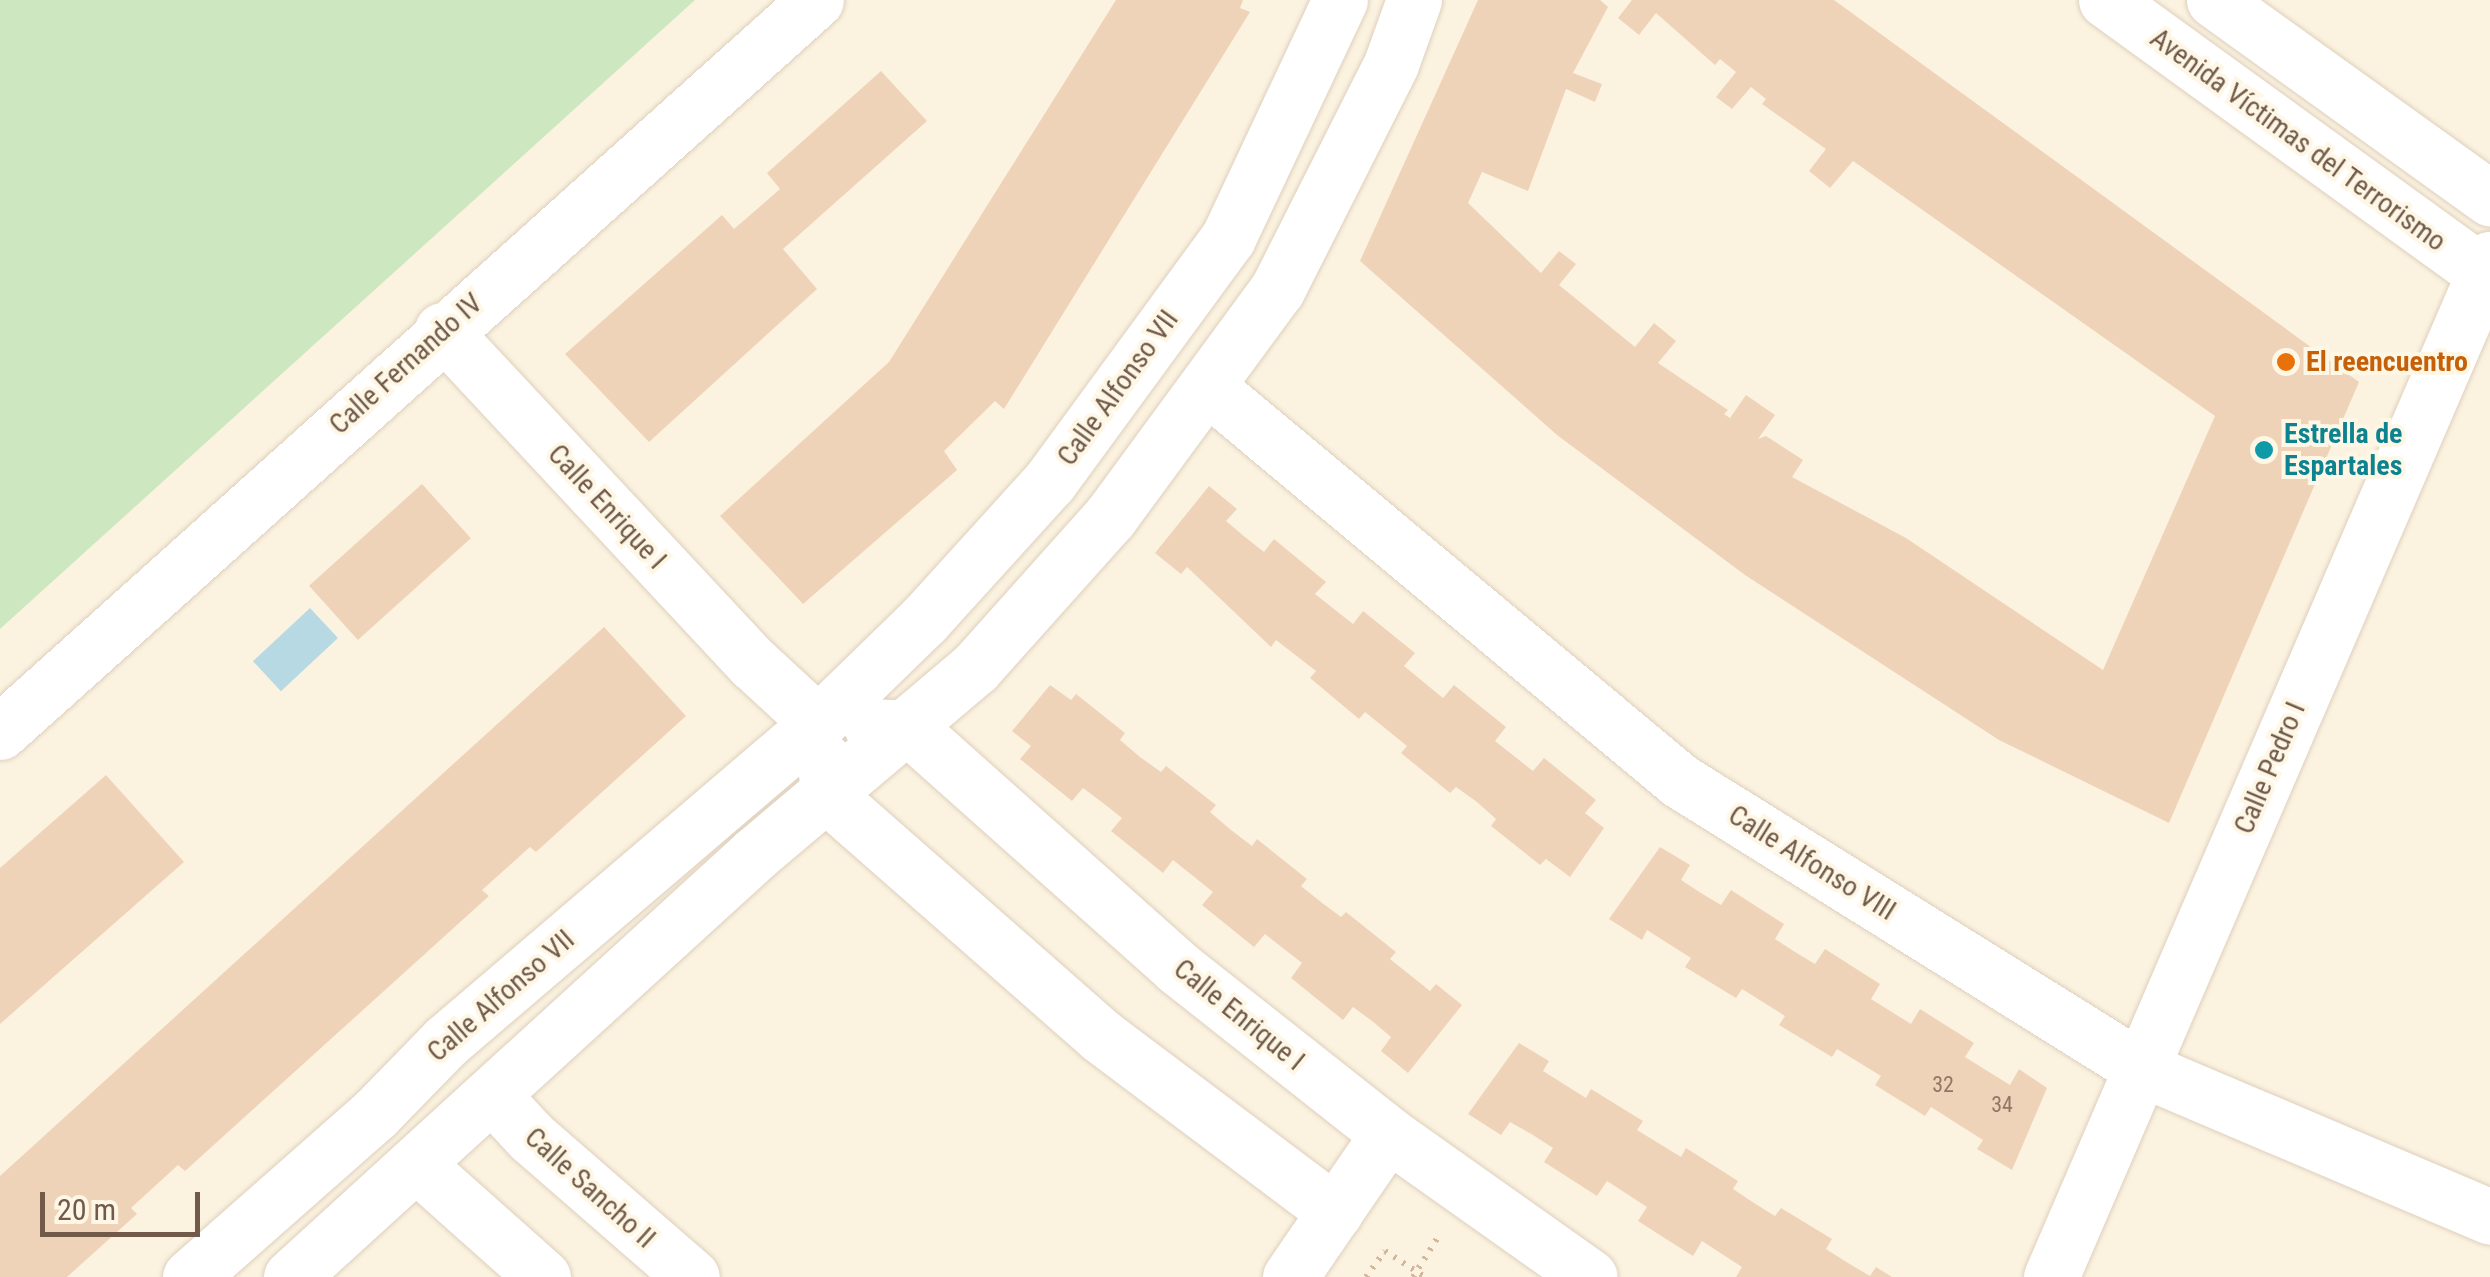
<!DOCTYPE html>
<html>
<head>
<meta charset="utf-8">
<style>
  body { margin:0 }
  #map { position:relative; width:2490px; height:1277px; overflow:hidden; background:#fbf3e0; font-family:"Roboto Condensed",sans-serif }
  div>[style] { position:absolute }
  [style*='--x'] { left:calc(var(--x)*1px); top:calc(var(--y)*1px); width:calc(var(--w)*1px); rotate:calc(var(--a)*1deg) }
  .green>* { inset:0; background:#cde8c0 }
  .water>* { inset:0; background:#b6d9e3; transform-origin:0 0 }
  .building>* { inset:0; background:#efd3b9; transform-origin:0 0 }
  .path>* { height:6px; margin-top:-3px; transform-origin:0; background:repeating-linear-gradient(90deg,#d4b69d 0 2.5px,transparent 0 10.5px) }
  .roads { filter:drop-shadow(0 0 2px #dfcfbd) drop-shadow(0 0 2px #dfcfbd) }
  .minor>* { height:55px; margin:-27.5px; padding:0 27.5px; transform-origin:27.5px; border-radius:27.5px; background:#fff }
  .dots>* { width:28px; height:28px; translate:-50% -50%; box-sizing:border-box; border:5px solid #fef7e6; border-radius:50% }
  span { translate:-50% -50%; white-space:nowrap; text-align:center; line-height:1.15; -webkit-text-stroke:8px #fef7e6; paint-order:stroke }
  .number-label { font-size:22px; color:#907865 }
  .number-label span { -webkit-text-stroke-width:0 }
  .street-label { font-size:28px; color:#715a49 }
  .food-label { font-size:28px; color:#c56008; font-weight:700 }
  .left { translate:0 -50%; text-align:left }
  .culture-label { font-size:28px; color:#0d838f; font-weight:700 }
  .scale { position:absolute; left:40px; top:1192px; width:160px; height:45px; box-sizing:border-box; border:5px solid #715a49; border-top:0; padding-left:12px; font-size:30px; line-height:35px; white-space:nowrap; color:#715a49; -webkit-text-stroke:8px #fef7e6; paint-order:stroke }
</style>
</head>
<body>
<div id="map">
  <div class="green">
    <i style="clip-path:polygon(0 0,695px 0,0 629px)"></i>
  </div>
  <div class="water">
    <i style="left:310px;top:608px;width:41px;height:78px;rotate:47deg"></i>
  </div>
  <div class="building">
    <i style="clip-path:polygon(1116px 0,1243px 0,1240px 8px,1250px 12px,1004px 409px,995px 401px,944px 451px,957px 470px,803px 604px,720px 516px,889px 362px)"></i>
    <i style="clip-path:polygon(1478px 0,1600px 0,1608px 7px,1573px 73px,1602px 84px,1595px 102px,1566px 89px,1528px 191px,1482px 172px,1468px 203px,1541px 273px,1559px 251px,1576px 264px,1559px 285px,1635px 347px,1654px 323px,1676px 341px,1658px 363px,1728px 410px,1724px 414px,1730px 418px,1746px 395px,1775px 415px,1758px 439px,1766px 436px,1803px 460px,1792px 477px,1906px 538px,2103px 670px,2215px 416px,1853px 161px,1830px 188px,1809px 171px,1826px 149px,1762px 104px,1766px 99px,1751px 87px,1732px 109px,1716px 97px,1736px 72px,1720px 59px,1715px 65px,1656px 13px,1639px 35px,1618px 18px,1632px 0,1834px 0,2359px 382px,2169px 823px,1999px 740px,1745px 575px,1557px 435px,1360px 261px)"></i>
    <i style="clip-path:polygon(881px 71px,927px 121px,783px 249px,817px 289px,649px 442px,565px 354px,722px 215px,734px 229px,780px 189px,767px 173px)"></i>
    <i style="left:422px;top:484px;width:73px;height:152px;rotate:48deg"></i>
    <i style="clip-path:polygon(1209px 486px,1237px 509px,1226px 521px,1245px 537px,1264px 552px,1274px 539px,1326px 582px,1315px 594px,1353px 624px,1363px 611px,1415px 653px,1404px 666px,1443px 698px,1454px 685px,1506px 727px,1495px 741px,1533px 771px,1544px 758px,1596px 800px,1585px 813px,1604px 828px,1570px 877px,1546px 859px,1540px 865px,1491px 826px,1496px 819px,1477px 802px,1456px 787px,1450px 793px,1401px 753px,1407px 746px,1365px 712px,1359px 719px,1310px 678px,1316px 671px,1276px 640px,1271px 647px,1187px 567px,1181px 574px,1155px 553px)"></i>
    <i style="clip-path:polygon(604px 627px,686px 716px,536px 852px,530px 847px,482px 890px,489px 896px,185px 1171px,178px 1165px,131px 1208px,137px 1214px,67px 1277px,0 1277px,0 1176px)"></i>
    <i style="clip-path:polygon(1050px 685px,1071px 700px,1076px 694px,1125px 733px,1120px 740px,1140px 757px,1161px 772px,1166px 766px,1216px 805px,1210px 812px,1231px 830px,1252px 846px,1257px 839px,1307px 879px,1301px 886px,1321px 902px,1341px 917px,1346px 912px,1396px 952px,1390px 959px,1430px 991px,1436px 984px,1462px 1005px,1408px 1073px,1381px 1051px,1391px 1037px,1372px 1021px,1353px 1007px,1343px 1020px,1291px 978px,1302px 963px,1265px 934px,1254px 947px,1202px 905px,1213px 892px,1173px 860px,1163px 873px,1111px 831px,1122px 818px,1103px 803px,1083px 788px,1072px 801px,1020px 759px,1031px 746px,1012px 731px)"></i>
    <i style="clip-path:polygon(106px 775px,184px 862px,0 1024px,0 868px)"></i>
    <i style="clip-path:polygon(1660px 847px,1690px 865px,1681px 880px,1701px 893px,1721px 905px,1731px 890px,1784px 924px,1775px 939px,1795px 952px,1815px 964px,1825px 949px,1880px 984px,1871px 999px,1911px 1024px,1920px 1009px,1974px 1043px,1965px 1057px,2010px 1085px,2019px 1069px,2047px 1088px,2012px 1170px,1977px 1149px,1983px 1140px,1953px 1121px,1931px 1107px,1925px 1116px,1875px 1085px,1881px 1076px,1837px 1049px,1832px 1057px,1779px 1025px,1785px 1016px,1742px 989px,1736px 998px,1685px 967px,1691px 958px,1647px 930px,1642px 940px,1609px 919px)"></i>
    <i style="clip-path:polygon(1519px 1043px,1549px 1061px,1543px 1071px,1586px 1098px,1591px 1089px,1643px 1121px,1637px 1130px,1681px 1157px,1686px 1148px,1738px 1181px,1733px 1189px,1754px 1203px,1775px 1216px,1781px 1208px,1832px 1239px,1826px 1249px,1848px 1263px,1870px 1276px,1876px 1267px,1892px 1277px,1736px 1277px,1742px 1267px,1702px 1241px,1693px 1256px,1666px 1239px,1638px 1221px,1647px 1207px,1607px 1181px,1597px 1196px,1544px 1162px,1553px 1148px,1533px 1135px,1510px 1122px,1501px 1135px,1468px 1114px)"></i>
  </div>
  <div class="path">
    <i style="--x:1366;--y:1277;--w:32;--a:-54"></i>
    <i style="--x:1385;--y:1251;--w:48;--a:33"></i>
    <i style="--x:1413;--y:1277;--w:47;--a:-58"></i>
  </div>
  <div class="roads">
    <div class="minor">
      <i style="--x:2106;--y:0;--w:474;--a:35.9"></i>
      <i style="--x:2214;--y:0;--w:340;--a:35.7"></i>
      <i style="--x:442;--y:330;--w:456;--a:47"></i>
      <i style="--x:753;--y:663;--w:88;--a:42.7"></i>
      <i style="--x:1210;--y:389;--w:612;--a:39.83"></i>
      <i style="--x:1680;--y:781;--w:544;--a:31.94"></i>
      <i style="--x:2142;--y:1069;--w:378;--a:23"></i>
      <i style="--x:871;--y:726;--w:38;--a:3"></i>
      <i style="--x:909;--y:728;--w:361;--a:41.7"></i>
      <i style="--x:1178;--y:968;--w:268;--a:38.3"></i>
      <i style="--x:1388;--y:1134;--w:247;--a:35.3"></i>
      <i style="--x:0;--y:732;--w:1096;--a:-41.89"></i>
      <i style="--x:824;--y:760;--w:37;--a:82"></i>
      <i style="--x:829;--y:797;--w:362;--a:41.3"></i>
      <i style="--x:1101;--y:1036;--w:293;--a:36.9"></i>
      <i style="--x:492;--y:1095;--w:57;--a:47.1"></i>
      <i style="--x:531;--y:1137;--w:213;--a:41"></i>
      <i style="--x:416;--y:1164;--w:170;--a:41.7"></i>
      <i style="--x:190;--y:1277;--w:247;--a:-41.4"></i>
      <i style="--x:375;--y:1114;--w:100;--a:-45.8"></i>
      <i style="--x:445;--y:1042;--w:491;--a:-40.5"></i>
      <i style="--x:818;--y:723;--w:148;--a:-44.2"></i>
      <i style="--x:924;--y:620;--w:188;--a:-47.8"></i>
      <i style="--x:1050;--y:481;--w:301;--a:-53.8"></i>
      <i style="--x:1228;--y:238;--w:263;--a:-64.8"></i>
      <i style="--x:291;--y:1277;--w:629;--a:-42.36"></i>
      <i style="--x:756;--y:853;--w:287;--a:-40.2"></i>
      <i style="--x:975;--y:668;--w:203;--a:-48.2"></i>
      <i style="--x:1110;--y:517;--w:282;--a:-53.7"></i>
      <i style="--x:1277;--y:290;--w:253;--a:-63.2"></i>
      <i style="--x:1391;--y:64;--w:68;--a:-70.2"></i>
      <i style="--x:1290;--y:1277;--w:173;--a:-55.6"></i>
      <i style="--x:2051;--y:1277;--w:1109;--a:-66.67"></i>
    </div>
  </div>
  <div class="dots">
    <i style="left:2286px;top:362px;background:#e8710a"></i>
    <i style="left:2264px;top:450px;background:#0f9aa8"></i>
  </div>
  <div class="number-label">
    <span style="left:1943px;top:1085px">32</span>
    <span style="left:2002px;top:1105px">34</span>
  </div>
  <div class="street-label">
    <span style="left:2298px;top:140px;rotate:36deg">Avenida Víctimas del Terrorismo</span>
    <span style="left:406px;top:364px;rotate:-42deg">Calle Fernando IV</span>
    <span style="left:1118px;top:388px;rotate:-54deg">Calle Alfonso VII</span>
    <span style="left:607px;top:507px;rotate:47deg">Calle Enrique I</span>
    <span style="left:2270px;top:768px;rotate:-67deg">Calle Pedro I</span>
    <span style="left:1812px;top:863px;rotate:32deg">Calle Alfonso VIII</span>
    <span style="left:501px;top:996px;rotate:-41deg">Calle Alfonso VII</span>
    <span style="left:1239px;top:1015px;rotate:39deg">Calle Enrique I</span>
    <span style="left:590px;top:1188px;rotate:42deg">Calle Sancho II</span>
  </div>
  <div class="food-label">
    <span class="left" style="left:2306px;top:362px">El reencuentro</span>
  </div>
  <div class="culture-label">
    <span class="left" style="left:2284px;top:450px">Estrella de<br>Espartales</span>
  </div>
  <div class="scale">20 m</div>
</div>
</body>
</html>
